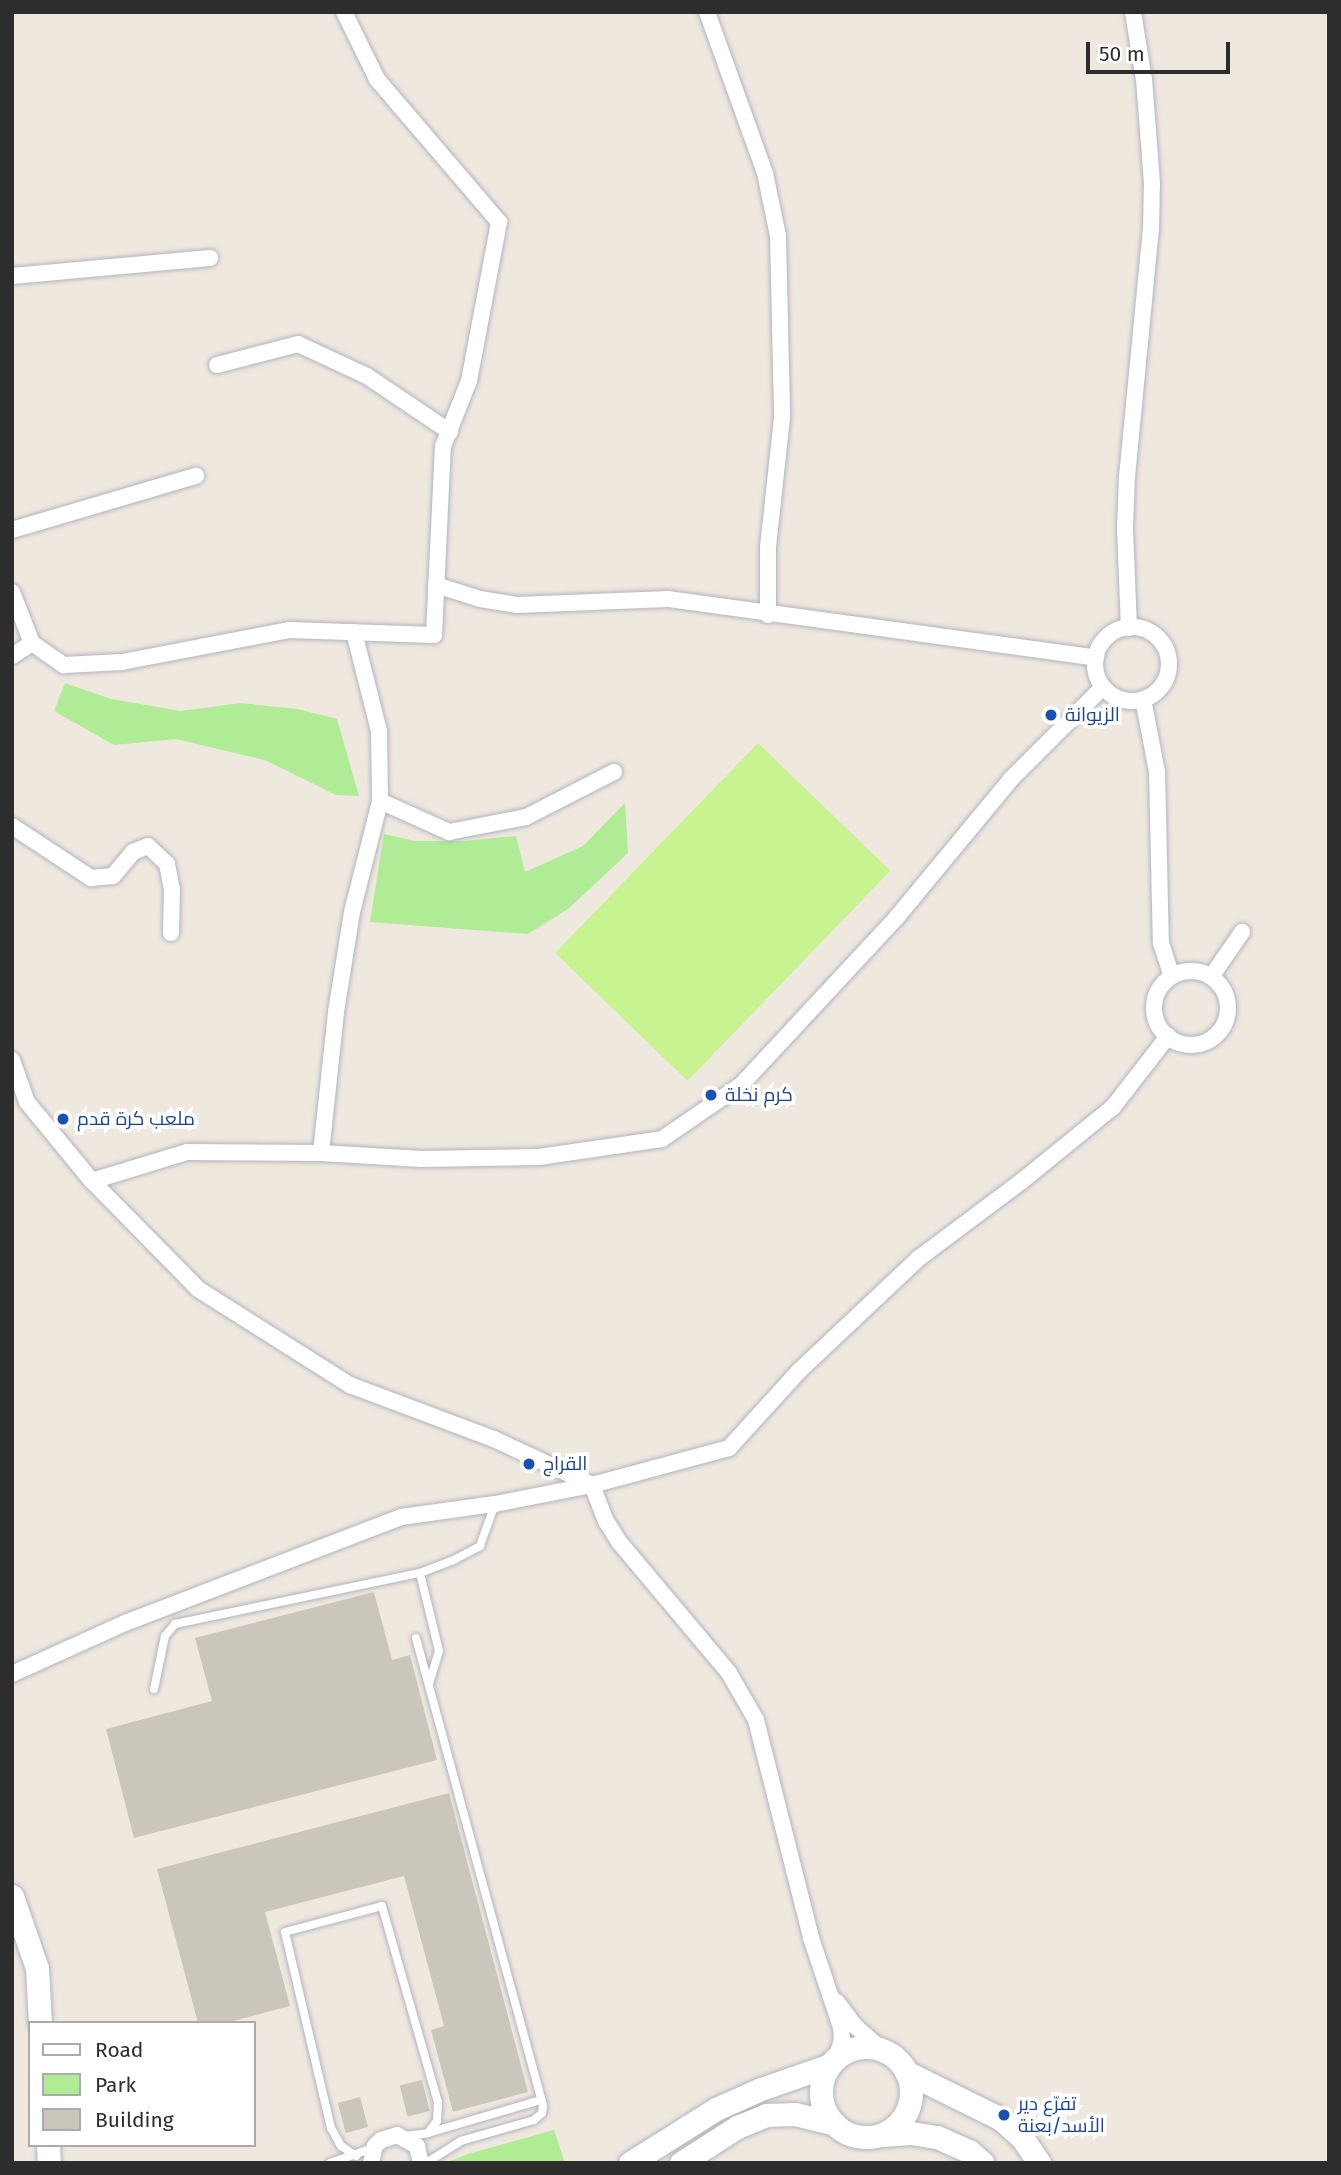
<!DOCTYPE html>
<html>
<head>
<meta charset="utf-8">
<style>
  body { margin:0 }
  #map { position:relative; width:1341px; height:2175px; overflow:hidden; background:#efe8de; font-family:"Fira Sans",Cairo,sans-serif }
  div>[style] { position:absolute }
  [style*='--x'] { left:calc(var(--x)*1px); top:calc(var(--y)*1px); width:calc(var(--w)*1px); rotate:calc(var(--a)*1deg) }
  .green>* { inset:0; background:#b0eb95 }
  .pitch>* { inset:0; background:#c7f390; transform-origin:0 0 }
  .building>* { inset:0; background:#cbc6bc; transform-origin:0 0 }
  .roads { filter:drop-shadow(0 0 2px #b2b4c1) drop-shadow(0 0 2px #b2b4c1) }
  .service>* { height:8px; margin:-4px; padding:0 4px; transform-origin:4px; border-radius:4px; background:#fff }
  .minor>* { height:16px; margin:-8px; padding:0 8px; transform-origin:8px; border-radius:8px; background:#fff }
  .minor>.ring { margin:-8px; padding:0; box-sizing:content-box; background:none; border:16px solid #fff; border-radius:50% }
  .secondary>* { height:23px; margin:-11.5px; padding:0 11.5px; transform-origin:11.5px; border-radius:11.5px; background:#fff }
  .secondary>.ring { margin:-11.5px; padding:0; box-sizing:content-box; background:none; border:23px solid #fff; border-radius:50% }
  .dots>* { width:19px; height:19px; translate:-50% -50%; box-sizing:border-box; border:4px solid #fff; border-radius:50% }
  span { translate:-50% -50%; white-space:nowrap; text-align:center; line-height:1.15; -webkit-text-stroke:7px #fff; paint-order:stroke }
  .transit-label { font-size:19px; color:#164399 }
  .left { translate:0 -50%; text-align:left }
  .frame { position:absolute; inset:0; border:14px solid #2d2d2d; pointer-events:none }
  .legend { position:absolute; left:28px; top:2021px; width:228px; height:126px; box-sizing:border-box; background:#fff; border:2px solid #ababab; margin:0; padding:9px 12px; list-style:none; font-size:21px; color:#2d2d2d }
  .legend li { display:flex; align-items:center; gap:14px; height:35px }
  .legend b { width:35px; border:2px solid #ababab }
  .scale { position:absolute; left:1086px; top:42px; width:144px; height:32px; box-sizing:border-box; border:4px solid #2d2d2d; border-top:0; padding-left:9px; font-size:21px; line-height:24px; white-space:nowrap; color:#2d2d2d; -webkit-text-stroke:5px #fff; paint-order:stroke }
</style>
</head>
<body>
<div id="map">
  <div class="green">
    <i style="clip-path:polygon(65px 683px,111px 699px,181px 711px,241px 703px,297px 709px,337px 719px,359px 796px,336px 795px,265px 760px,176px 739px,114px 745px,54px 711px)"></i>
    <i style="clip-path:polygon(625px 803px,628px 853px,568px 909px,528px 934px,370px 922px,384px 834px,415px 841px,465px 841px,516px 836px,525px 872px,583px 846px)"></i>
    <i style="clip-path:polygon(554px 2130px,565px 2163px,445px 2163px,468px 2154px)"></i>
  </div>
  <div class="pitch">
    <i style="left:758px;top:743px;width:184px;height:292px;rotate:44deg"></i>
  </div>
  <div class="building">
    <i style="clip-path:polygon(374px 1592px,392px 1660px,410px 1655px,437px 1760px,134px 1838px,106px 1729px,212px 1701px,195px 1638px)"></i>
    <i style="clip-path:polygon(449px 1793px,528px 2092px,453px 2112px,431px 2030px,444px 2026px,404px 1876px,265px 1912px,290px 2006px,226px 2023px,198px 2023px,157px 1869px)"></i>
    <i style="left:422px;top:2080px;width:32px;height:23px;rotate:76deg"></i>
    <i style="left:360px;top:2097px;width:31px;height:23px;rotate:75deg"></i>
  </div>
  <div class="roads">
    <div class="service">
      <i style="--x:420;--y:1573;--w:80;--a:76.3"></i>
      <i style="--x:439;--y:1651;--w:34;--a:107"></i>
      <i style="--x:416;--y:1638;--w:485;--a:74.8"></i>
      <i style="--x:543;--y:2106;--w:7;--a:98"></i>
      <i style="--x:542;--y:2113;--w:11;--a:139"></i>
      <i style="--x:534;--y:2120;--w:76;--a:164"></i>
      <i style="--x:461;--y:2141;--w:41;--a:147.8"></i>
      <i style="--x:154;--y:1689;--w:54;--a:-78.3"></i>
      <i style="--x:165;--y:1636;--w:16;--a:-50"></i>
      <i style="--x:175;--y:1624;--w:250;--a:-11.8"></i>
      <i style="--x:420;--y:1573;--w:34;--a:-21"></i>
      <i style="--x:452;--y:1561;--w:32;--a:-28"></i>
      <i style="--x:480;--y:1546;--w:45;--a:-70.3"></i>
      <i style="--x:405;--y:2136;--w:23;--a:-7"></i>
      <i style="--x:428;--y:2133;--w:118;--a:-16.3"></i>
      <i style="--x:356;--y:2156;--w:18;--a:-146"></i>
      <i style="--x:341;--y:2146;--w:21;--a:-119"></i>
      <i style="--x:331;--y:2128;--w:201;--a:-103.2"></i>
      <i style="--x:285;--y:1932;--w:100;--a:-15"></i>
      <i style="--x:382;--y:1906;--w:204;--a:74.1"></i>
      <i style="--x:438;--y:2102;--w:19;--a:93"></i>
      <i style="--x:437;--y:2121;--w:15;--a:127"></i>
      <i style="--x:330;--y:2163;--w:46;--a:-19.2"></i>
    </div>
    <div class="minor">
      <i style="--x:707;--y:12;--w:171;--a:70.2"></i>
      <i style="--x:765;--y:173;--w:64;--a:78.3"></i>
      <i style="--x:778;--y:236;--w:182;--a:88.7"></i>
      <i style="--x:782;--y:418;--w:129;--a:96.2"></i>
      <i style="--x:768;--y:546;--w:69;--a:90"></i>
      <i style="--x:12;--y:276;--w:199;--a:-5.2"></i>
      <i style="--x:217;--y:365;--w:84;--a:-14.5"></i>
      <i style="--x:298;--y:344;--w:76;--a:24.9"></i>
      <i style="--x:367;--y:376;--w:100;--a:34"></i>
      <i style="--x:12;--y:530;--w:192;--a:-16.4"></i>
      <i style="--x:436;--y:585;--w:46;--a:17.7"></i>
      <i style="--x:480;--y:599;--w:37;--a:9"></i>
      <i style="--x:517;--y:605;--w:151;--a:-2.3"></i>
      <i style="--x:668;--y:599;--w:432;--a:7.8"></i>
      <i style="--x:12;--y:592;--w:55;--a:68.6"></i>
      <i class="ring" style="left:1095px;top:627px;width:58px;height:58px"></i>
      <i style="--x:1129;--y:628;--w:100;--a:-92.3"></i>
      <i style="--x:1125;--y:528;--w:51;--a:-87.8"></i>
      <i style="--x:1127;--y:477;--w:249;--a:-84.5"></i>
      <i style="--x:1151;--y:229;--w:46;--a:-88.8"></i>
      <i style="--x:1152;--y:183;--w:103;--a:-94.4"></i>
      <i style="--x:1144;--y:80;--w:69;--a:-99.2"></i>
      <i style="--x:12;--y:656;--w:24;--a:-33"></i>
      <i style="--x:32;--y:643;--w:39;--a:35"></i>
      <i style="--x:64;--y:665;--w:58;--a:-3"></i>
      <i style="--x:122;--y:662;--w:171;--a:-10.8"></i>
      <i style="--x:290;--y:630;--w:144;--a:2"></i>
      <i style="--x:434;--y:635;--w:189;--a:-87.3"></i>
      <i style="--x:443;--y:446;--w:70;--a:-68.2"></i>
      <i style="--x:469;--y:381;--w:162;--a:-79.3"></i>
      <i style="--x:499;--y:222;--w:188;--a:-130.5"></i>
      <i style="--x:377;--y:79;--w:75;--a:-116.2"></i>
      <i style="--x:1143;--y:699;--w:74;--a:79.1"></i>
      <i style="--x:1157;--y:772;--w:171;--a:88.7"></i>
      <i style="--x:1161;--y:943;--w:35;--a:72"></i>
      <i style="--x:380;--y:801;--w:76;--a:24.2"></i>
      <i style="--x:449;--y:832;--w:78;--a:-11"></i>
      <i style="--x:526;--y:817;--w:99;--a:-27.1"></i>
      <i style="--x:12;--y:826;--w:95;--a:33.4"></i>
      <i style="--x:91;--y:878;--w:22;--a:-5"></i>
      <i style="--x:113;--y:876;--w:31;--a:-50"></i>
      <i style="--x:133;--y:852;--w:16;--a:-22"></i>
      <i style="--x:148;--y:846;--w:26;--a:43"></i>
      <i style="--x:167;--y:864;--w:25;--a:79"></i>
      <i style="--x:172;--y:889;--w:44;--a:91.3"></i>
      <i class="ring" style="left:1154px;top:971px;width:58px;height:58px"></i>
      <i style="--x:1211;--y:977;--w:55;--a:-55.4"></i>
      <i style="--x:12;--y:1060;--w:45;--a:70.3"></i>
      <i style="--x:27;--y:1102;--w:102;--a:50.6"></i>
      <i style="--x:92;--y:1181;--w:151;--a:45.5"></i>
      <i style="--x:198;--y:1289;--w:180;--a:32.3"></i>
      <i style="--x:350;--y:1385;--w:154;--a:20.6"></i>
      <i style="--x:494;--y:1439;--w:108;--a:25.1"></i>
      <i style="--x:592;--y:1485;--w:142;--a:-15.1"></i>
      <i style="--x:729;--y:1448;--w:104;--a:-47.7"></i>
      <i style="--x:799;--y:1371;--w:165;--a:-43.3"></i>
      <i style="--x:919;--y:1258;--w:129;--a:-36.8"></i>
      <i style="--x:1022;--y:1181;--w:117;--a:-39.1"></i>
      <i style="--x:1113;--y:1107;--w:90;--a:-52.2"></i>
      <i style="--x:321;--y:1153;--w:142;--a:-83.9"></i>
      <i style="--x:336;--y:1012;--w:101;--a:-80.9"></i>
      <i style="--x:352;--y:912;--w:114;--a:-75.8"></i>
      <i style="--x:380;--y:801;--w:70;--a:-90.8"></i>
      <i style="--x:379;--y:731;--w:102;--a:-104.2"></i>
      <i style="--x:92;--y:1181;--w:99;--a:-17"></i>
      <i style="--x:187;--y:1152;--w:134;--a:0.4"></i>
      <i style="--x:321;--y:1153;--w:101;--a:3.4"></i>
      <i style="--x:422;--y:1159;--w:117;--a:-1"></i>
      <i style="--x:539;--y:1157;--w:124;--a:-8.3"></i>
      <i style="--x:662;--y:1139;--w:96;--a:-34.4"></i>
      <i style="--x:741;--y:1085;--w:229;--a:-47.1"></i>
      <i style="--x:897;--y:917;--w:179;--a:-50.4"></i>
      <i style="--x:1011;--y:779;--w:130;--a:-45"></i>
      <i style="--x:12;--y:1674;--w:124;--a:-24.3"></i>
      <i style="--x:125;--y:1623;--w:296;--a:-21"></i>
      <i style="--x:401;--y:1517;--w:95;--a:-7.9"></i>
      <i style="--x:495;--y:1504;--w:99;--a:-11.1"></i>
      <i style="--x:592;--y:1485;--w:39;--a:69"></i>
      <i style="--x:606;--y:1521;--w:26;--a:58"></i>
      <i style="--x:620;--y:1543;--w:170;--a:50"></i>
      <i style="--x:729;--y:1673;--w:54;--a:60.1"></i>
      <i style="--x:756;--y:1720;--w:225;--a:75.8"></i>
      <i style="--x:811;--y:1938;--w:94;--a:71.4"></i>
      <i style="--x:841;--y:2027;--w:13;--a:86"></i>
      <i style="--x:842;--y:2040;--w:20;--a:108"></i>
      <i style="--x:837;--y:2002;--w:31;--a:53"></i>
      <i style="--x:856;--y:2027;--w:38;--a:41"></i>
      <i style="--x:371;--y:2163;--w:17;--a:-77"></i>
      <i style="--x:375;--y:2146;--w:8;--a:-45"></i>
      <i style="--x:381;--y:2140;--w:17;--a:-17"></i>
      <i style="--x:397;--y:2135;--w:23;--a:29"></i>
      <i style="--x:417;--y:2146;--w:17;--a:77"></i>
    </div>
    <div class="secondary">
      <i style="--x:12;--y:1896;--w:76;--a:70.9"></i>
      <i style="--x:37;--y:1968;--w:55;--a:86.9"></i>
      <i class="ring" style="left:821px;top:2047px;width:67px;height:67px"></i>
      <i style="--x:906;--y:2072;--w:106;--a:26.3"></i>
      <i style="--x:1001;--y:2119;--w:30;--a:42"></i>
      <i style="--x:1023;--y:2139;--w:29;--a:56"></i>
      <i style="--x:882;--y:2135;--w:29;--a:-4"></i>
      <i style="--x:911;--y:2133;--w:26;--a:9"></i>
      <i style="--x:937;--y:2137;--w:35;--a:24"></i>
      <i style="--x:969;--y:2151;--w:18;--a:41"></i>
      <i style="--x:48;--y:2145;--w:18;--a:87"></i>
      <i style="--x:630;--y:2163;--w:102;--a:-32.1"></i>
      <i style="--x:716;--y:2109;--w:49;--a:-24"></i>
      <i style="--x:761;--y:2089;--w:73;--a:-19.2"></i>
      <i style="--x:681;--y:2163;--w:67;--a:-32.7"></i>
      <i style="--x:737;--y:2127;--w:31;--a:-22"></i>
      <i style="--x:766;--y:2115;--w:29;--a:-2"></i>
      <i style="--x:795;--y:2114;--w:41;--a:14"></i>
    </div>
  </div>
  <div class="dots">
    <i style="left:1051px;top:715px;background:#1a4fb4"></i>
    <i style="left:711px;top:1095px;background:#1a4fb4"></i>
    <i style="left:63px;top:1119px;background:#1a4fb4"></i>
    <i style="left:529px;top:1464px;background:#1a4fb4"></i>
    <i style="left:1004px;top:2115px;background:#1a4fb4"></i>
  </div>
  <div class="transit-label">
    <span class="left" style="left:1065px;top:715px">الزيوانة</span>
    <span class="left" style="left:725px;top:1095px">كرم نخلة</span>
    <span class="left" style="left:77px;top:1119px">ملعب كرة قدم</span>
    <span class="left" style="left:543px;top:1464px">القراج</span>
    <span class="left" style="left:1018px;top:2115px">تفرّع دير<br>الأسد/بعنة</span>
  </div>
  <div class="frame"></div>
  <ul class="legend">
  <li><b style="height:9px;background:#fff"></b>Road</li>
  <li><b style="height:19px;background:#b0eb95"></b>Park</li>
  <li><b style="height:19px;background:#cbc6bc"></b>Building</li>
  </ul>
  <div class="scale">50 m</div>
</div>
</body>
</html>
